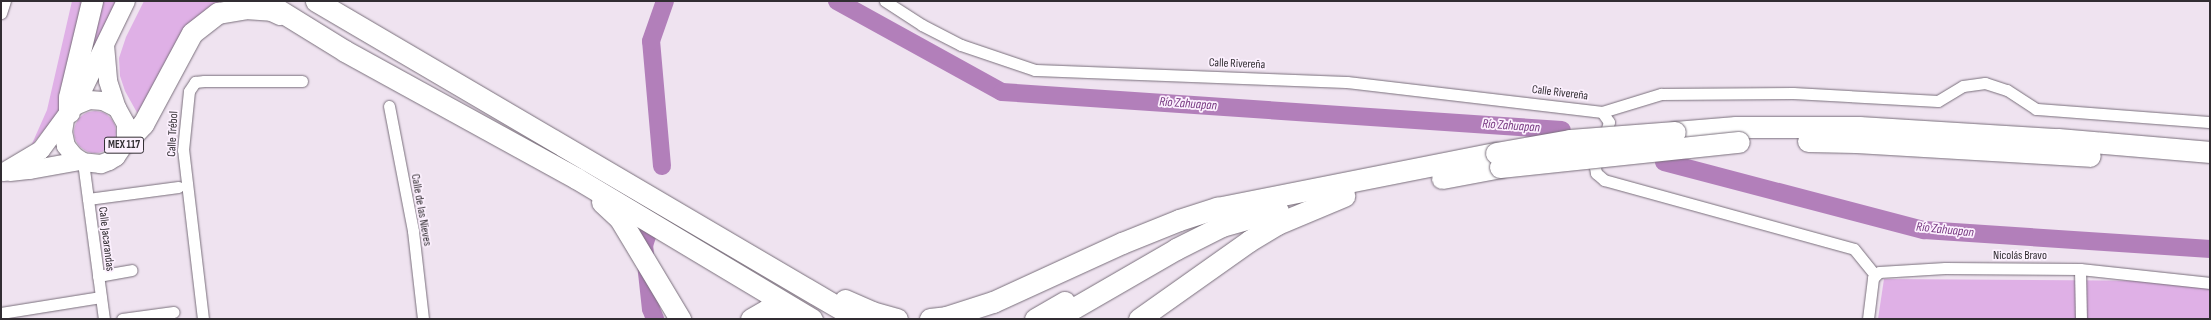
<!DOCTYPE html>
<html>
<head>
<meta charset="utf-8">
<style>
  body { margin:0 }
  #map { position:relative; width:2211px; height:320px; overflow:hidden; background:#efe3f0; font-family:"Sofia Sans Condensed",sans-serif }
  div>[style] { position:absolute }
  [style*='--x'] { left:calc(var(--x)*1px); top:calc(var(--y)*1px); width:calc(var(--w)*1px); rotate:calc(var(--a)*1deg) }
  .green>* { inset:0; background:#dfb0e6 }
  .round { border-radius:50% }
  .river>* { height:18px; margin:-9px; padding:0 9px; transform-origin:9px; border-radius:9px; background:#b27fba }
  .roads { filter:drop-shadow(0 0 1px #796f7b) drop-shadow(0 0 1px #796f7b) }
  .minor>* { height:11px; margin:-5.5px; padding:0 5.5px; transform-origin:5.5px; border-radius:5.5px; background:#fff }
  .primary>* { height:18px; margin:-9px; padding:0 9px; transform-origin:9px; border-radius:9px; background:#fff }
  .motorway>* { height:21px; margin:-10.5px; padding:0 10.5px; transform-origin:10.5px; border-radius:10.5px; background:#fff }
  .bridges { filter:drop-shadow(0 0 1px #796f7b) drop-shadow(0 0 1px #796f7b) }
  .motorway-bridge>* { height:21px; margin:-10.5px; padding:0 10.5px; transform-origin:10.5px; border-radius:10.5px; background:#fff }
  span { translate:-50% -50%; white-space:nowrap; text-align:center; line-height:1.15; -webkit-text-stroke:3.5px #fcf0fe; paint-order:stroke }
  .shield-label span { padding:1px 3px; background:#fcf0fe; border:1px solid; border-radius:3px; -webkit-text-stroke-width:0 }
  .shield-label { font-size:11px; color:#312d32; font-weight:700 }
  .street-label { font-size:12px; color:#312d32 }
  .water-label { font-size:13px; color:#763780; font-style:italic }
  .frame { position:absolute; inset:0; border:2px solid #312d32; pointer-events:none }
</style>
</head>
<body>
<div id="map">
  <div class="green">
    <i style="clip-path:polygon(72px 1px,87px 1px,60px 111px,31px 146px,47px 110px)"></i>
    <i style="clip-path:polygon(103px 1px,122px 1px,83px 79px,90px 52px)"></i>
    <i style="clip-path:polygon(144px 1px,242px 1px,221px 7px,140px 118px,125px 91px,120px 76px,119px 58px,126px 37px)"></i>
    <i class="round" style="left:74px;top:111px;width:42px;height:42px"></i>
    <i style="clip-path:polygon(1884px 279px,2178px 281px,2210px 285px,2210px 319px,1878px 319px)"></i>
  </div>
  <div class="river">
    <i style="--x:837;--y:1;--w:188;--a:28.9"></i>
    <i style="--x:1002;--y:92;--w:561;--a:3.88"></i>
    <i style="--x:1664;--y:162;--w:269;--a:14.7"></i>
    <i style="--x:1924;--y:230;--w:287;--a:3.8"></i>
    <i style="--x:662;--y:166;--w:125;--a:-95"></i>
    <i style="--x:651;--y:41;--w:42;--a:-70.7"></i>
    <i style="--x:648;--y:233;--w:13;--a:108"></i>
    <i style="--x:644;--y:245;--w:64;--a:83.8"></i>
    <i style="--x:651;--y:309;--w:11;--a:68"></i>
  </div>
  <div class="roads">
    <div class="minor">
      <i style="--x:885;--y:1;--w:44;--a:33"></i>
      <i style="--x:922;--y:25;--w:44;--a:27.1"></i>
      <i style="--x:961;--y:45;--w:78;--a:18.7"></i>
      <i style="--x:1035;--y:70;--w:312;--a:2.2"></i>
      <i style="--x:1347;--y:82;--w:257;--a:6.7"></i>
      <i style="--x:1602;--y:112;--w:62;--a:-17"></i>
      <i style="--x:1661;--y:94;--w:132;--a:-0.4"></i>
      <i style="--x:1793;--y:93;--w:145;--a:3.2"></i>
      <i style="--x:1938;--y:101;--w:29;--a:-31"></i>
      <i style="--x:1963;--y:86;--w:22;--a:-8"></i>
      <i style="--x:1985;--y:83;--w:23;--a:18"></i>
      <i style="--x:2007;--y:90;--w:35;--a:33"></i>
      <i style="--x:2036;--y:109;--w:174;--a:4.3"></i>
      <i style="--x:1;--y:13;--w:13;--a:-72"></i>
      <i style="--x:389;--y:106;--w:127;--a:79.1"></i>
      <i style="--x:413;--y:231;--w:89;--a:83.5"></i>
      <i style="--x:1602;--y:112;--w:12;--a:55"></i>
      <i style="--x:1609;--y:122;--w:47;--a:107.3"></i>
      <i style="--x:1595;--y:167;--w:6;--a:81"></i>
      <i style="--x:1596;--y:173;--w:11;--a:41"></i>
      <i style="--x:1604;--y:180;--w:259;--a:15.4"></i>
      <i style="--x:1854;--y:249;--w:32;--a:51"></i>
      <i style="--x:83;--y:162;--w:158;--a:82.4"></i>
      <i style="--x:88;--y:199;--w:91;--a:-7.6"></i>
      <i style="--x:2080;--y:269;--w:50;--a:88.9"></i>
      <i style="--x:98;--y:276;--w:34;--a:-10"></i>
      <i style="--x:1;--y:313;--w:101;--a:-9.1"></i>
      <i style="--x:122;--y:319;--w:52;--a:-7.7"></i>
      <i style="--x:203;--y:319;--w:170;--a:-96.7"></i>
      <i style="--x:183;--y:150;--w:59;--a:-84.2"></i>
      <i style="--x:189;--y:91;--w:11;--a:-56"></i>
      <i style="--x:195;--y:82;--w:9;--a:-6"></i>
      <i style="--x:204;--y:81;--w:98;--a:0"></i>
      <i style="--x:1868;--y:319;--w:41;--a:-83"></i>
      <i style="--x:1873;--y:278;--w:8;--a:-45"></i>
      <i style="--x:1879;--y:272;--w:66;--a:-3.5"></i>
      <i style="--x:1945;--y:268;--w:135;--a:0.4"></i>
      <i style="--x:2080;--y:269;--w:131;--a:6.1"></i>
    </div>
    <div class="primary">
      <i style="--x:105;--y:45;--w:36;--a:85"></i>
      <i style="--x:108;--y:81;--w:28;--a:72"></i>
      <i style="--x:75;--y:106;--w:117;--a:-64.1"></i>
      <i style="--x:4;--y:172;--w:43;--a:-30.7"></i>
      <i style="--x:41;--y:150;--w:47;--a:-53.6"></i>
      <i style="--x:69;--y:112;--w:8;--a:-45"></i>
      <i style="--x:75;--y:106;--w:15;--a:-23"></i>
      <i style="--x:89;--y:100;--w:14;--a:4"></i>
      <i style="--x:103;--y:101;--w:16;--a:27"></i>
      <i style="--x:117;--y:108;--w:18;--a:61"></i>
      <i style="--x:126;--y:124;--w:18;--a:90"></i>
      <i style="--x:126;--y:142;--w:18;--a:124"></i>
      <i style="--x:116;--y:157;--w:8;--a:150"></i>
      <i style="--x:109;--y:161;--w:9;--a:159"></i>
      <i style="--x:101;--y:164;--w:18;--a:-174"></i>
      <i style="--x:83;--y:162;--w:11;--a:-146"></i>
      <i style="--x:74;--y:156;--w:13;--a:-129"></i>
      <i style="--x:66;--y:146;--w:14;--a:-102"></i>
      <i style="--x:63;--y:132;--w:13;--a:-81"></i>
      <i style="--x:10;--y:172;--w:20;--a:-6"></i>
      <i style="--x:30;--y:170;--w:51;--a:-10.2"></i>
    </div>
    <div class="motorway">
      <i style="--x:264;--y:1;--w:95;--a:31.7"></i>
      <i style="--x:345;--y:51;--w:264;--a:28.8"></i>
      <i style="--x:576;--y:178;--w:275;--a:30.9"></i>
      <i style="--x:316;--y:1;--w:628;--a:30.4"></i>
      <i style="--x:69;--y:112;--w:15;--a:-90"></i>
      <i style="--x:69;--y:97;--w:99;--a:-76.5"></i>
      <i style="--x:1675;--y:132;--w:61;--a:-4.7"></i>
      <i style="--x:1736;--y:127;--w:123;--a:0"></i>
      <i style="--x:1859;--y:127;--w:199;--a:3.5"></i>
      <i style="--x:2058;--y:139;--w:153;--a:4.9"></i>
      <i style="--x:1808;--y:141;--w:48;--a:1.2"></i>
      <i style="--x:1856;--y:142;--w:234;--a:3.4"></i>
      <i style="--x:126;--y:142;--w:25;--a:-47"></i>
      <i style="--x:143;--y:124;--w:103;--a:-61.7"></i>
      <i style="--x:192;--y:33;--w:33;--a:-38"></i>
      <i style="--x:218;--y:13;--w:27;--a:-10"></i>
      <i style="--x:245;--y:8;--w:26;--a:4"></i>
      <i style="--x:271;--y:10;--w:10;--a:24"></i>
      <i style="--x:1442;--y:178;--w:59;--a:-10.7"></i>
      <i style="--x:602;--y:202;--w:25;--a:43"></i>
      <i style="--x:620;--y:219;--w:117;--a:59"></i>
      <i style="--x:845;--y:300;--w:30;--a:24"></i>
      <i style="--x:872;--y:312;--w:26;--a:16"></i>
      <i style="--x:751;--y:319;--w:20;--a:-30"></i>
      <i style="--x:768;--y:309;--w:28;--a:4"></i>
      <i style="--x:930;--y:319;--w:16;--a:-7"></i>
      <i style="--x:946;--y:317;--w:49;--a:-17.7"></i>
      <i style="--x:993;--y:302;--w:142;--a:-24.6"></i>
      <i style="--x:1122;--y:243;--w:61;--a:-22"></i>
      <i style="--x:1179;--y:220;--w:40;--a:-18"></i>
      <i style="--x:1217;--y:208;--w:284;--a:-11.2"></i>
      <i style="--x:1035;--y:319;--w:34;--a:-30"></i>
      <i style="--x:1055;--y:319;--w:140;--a:-30"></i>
      <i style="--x:1176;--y:249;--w:51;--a:-26.6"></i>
      <i style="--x:1222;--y:226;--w:58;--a:-15.9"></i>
      <i style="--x:1139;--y:319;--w:135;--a:-35.3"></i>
      <i style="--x:1249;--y:241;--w:33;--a:-31"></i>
      <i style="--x:1277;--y:224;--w:73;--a:-22.7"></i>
    </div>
  </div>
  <div class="bridges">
    <div class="motorway-bridge">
      <i style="--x:1496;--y:153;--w:75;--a:-10"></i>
      <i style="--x:1570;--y:140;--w:105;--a:-4.4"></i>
      <i style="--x:1500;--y:167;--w:240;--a:-6"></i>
    </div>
  </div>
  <div class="shield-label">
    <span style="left:124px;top:145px">MEX 117</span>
  </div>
  <div class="street-label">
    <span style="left:1237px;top:64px;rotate:2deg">Calle Rivereña</span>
    <span style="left:1560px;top:93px;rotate:7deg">Calle Rivereña</span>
    <span style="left:173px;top:134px;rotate:-87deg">Calle Trébol</span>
    <span style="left:421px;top:210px;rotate:80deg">Calle de las Nieves</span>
    <span style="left:106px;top:239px;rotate:83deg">Calle Jacarandas</span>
    <span style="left:2020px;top:256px">Nicolás Bravo</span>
  </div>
  <div class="water-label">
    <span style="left:1188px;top:104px;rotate:4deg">Río Zahuapan</span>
    <span style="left:1511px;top:126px;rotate:4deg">Río Zahuapan</span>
    <span style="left:1945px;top:230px;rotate:6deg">Río Zahuapan</span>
  </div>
  <div class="frame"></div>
</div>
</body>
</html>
